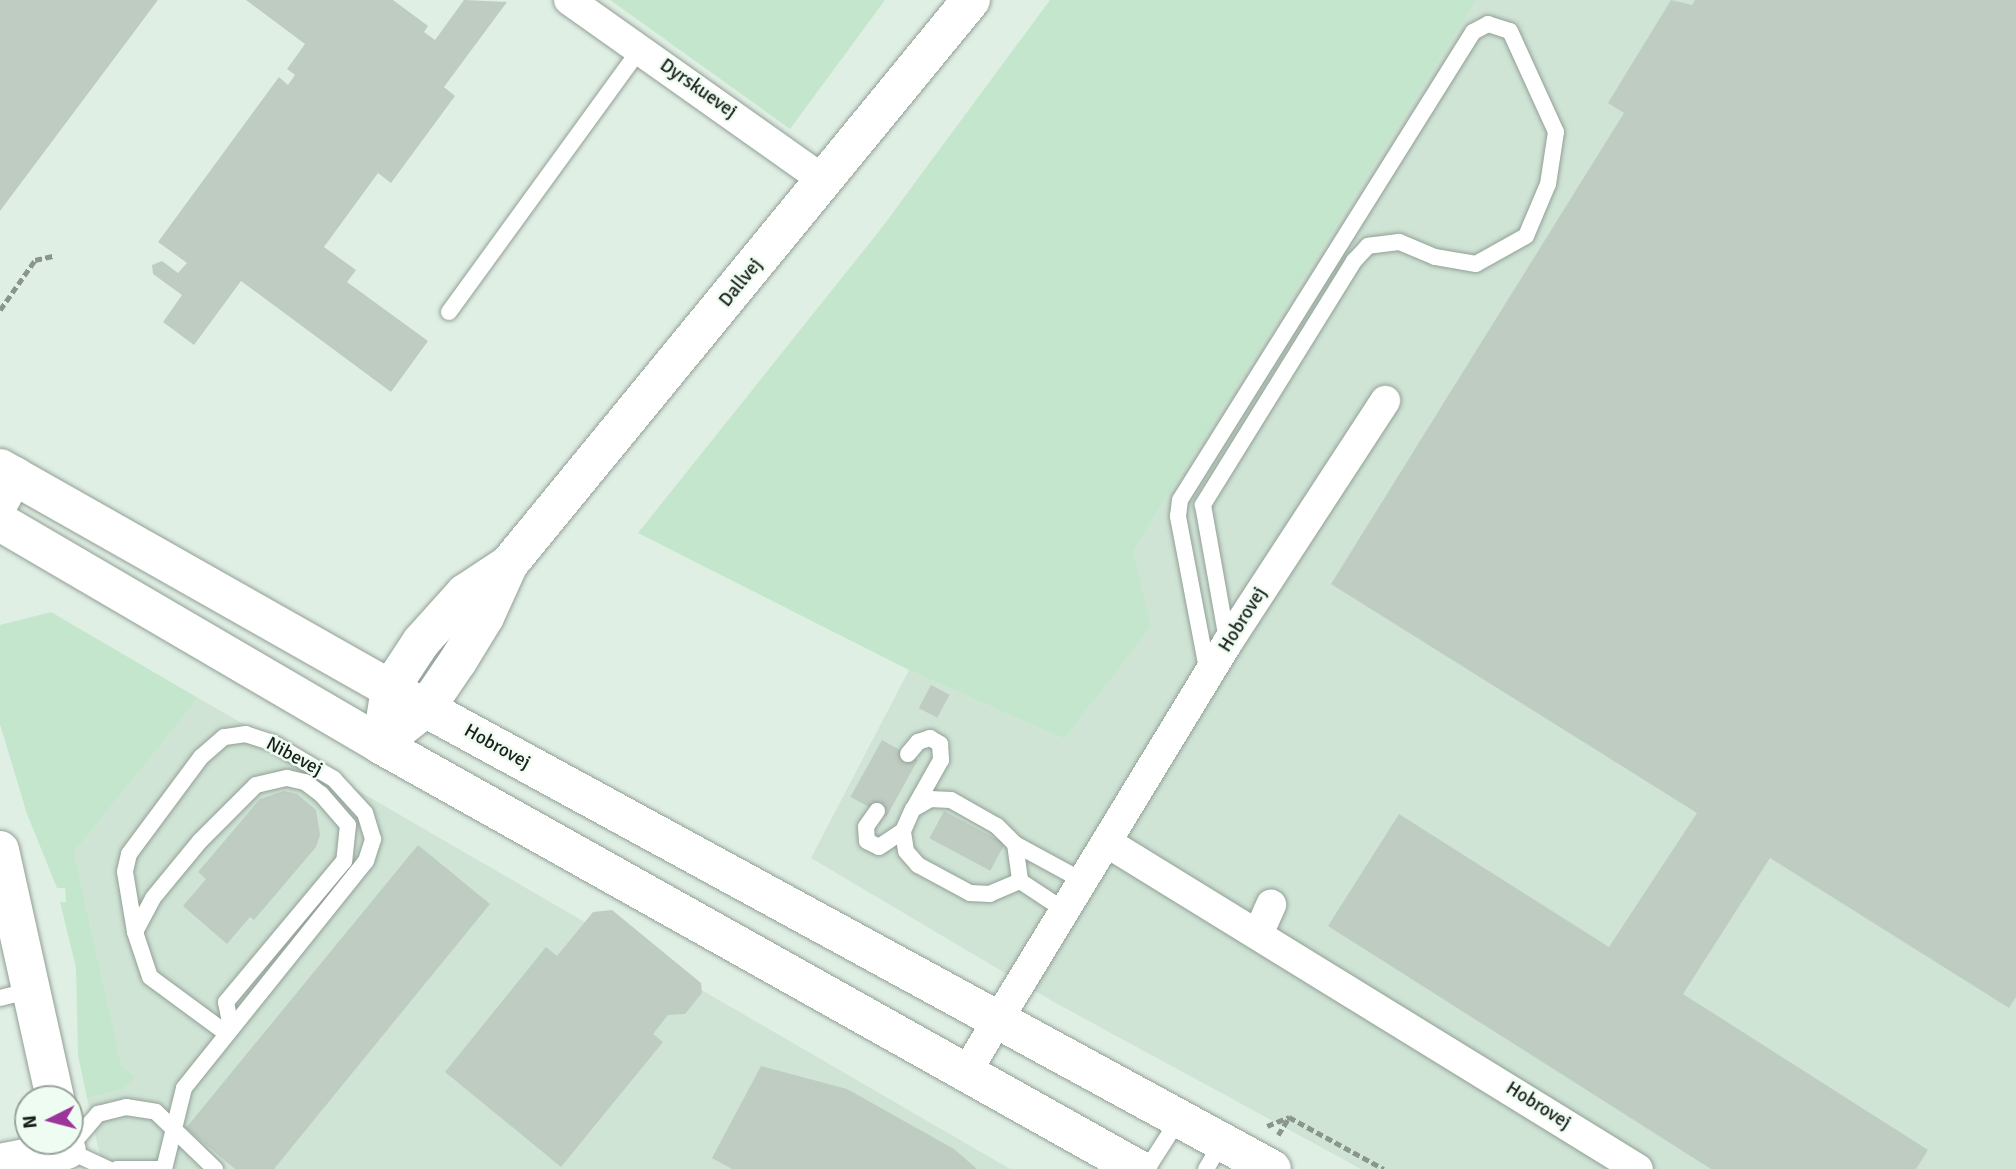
<!DOCTYPE html>
<html>
<head>
<meta charset="utf-8">
<style>
  body { margin:0 }
  #map { position:relative; width:2016px; height:1169px; overflow:hidden; background:#e0efe4; font-family:Signika,sans-serif }
  div>[style] { position:absolute }
  [style*='--x'] { left:calc(var(--x)*1px); top:calc(var(--y)*1px); width:calc(var(--w)*1px); rotate:calc(var(--a)*1deg) }
  .built>* { inset:0; background:#cfe4d5 }
  .green>* { inset:0; background:#c3e6cd }
  .building>* { inset:0; background:#bfccc2; transform-origin:0 0 }
  .path>* { height:4.5px; margin-top:-2.25px; transform-origin:0; background:repeating-linear-gradient(90deg,#8a958e 0 7px,transparent 0 10.5px) }
  .roads { filter:drop-shadow(0 0 2px #929f96) drop-shadow(0 0 2px #929f96) }
  .service>* { height:16px; margin:-8px; padding:0 8px; transform-origin:8px; border-radius:8px; background:#fff }
  .minor>* { height:30px; margin:-15px; padding:0 15px; transform-origin:15px; border-radius:15px; background:#fff }
  .tertiary>* { height:38px; margin:-19px; padding:0 19px; transform-origin:19px; border-radius:19px; background:#fff }
  .secondary>* { height:38px; margin:-19px; padding:0 19px; transform-origin:19px; border-radius:19px; background:#fff }
  span { translate:-50% -50%; white-space:nowrap; text-align:center; line-height:1.15; -webkit-text-stroke:5px #eefcf1; paint-order:stroke }
  .street-label { font-size:19px; color:#1a1f1c }
  .north { position:absolute; left:14px; top:1085px; width:70px; height:70px; box-sizing:border-box; background:#eefcf1; border:2px solid #99a49c; border-radius:50%; rotate:264deg; font-size:19px; font-weight:700; line-height:28px; text-align:center; color:#1a1f1c }
  .north::after { content:''; display:block; margin:auto; width:24px; height:32px; background:#9b3599; clip-path:polygon(50% 0,100% 100%,50% 72%,0 100%) }
</style>
</head>
<body>
<div id="map">
  <div class="built">
    <i style="clip-path:polygon(1476px 0,2016px 0,2016px 1169px,1361px 1169px,1052px 1001px,811px 858px,909px 670px,1064px 739px,1150px 626px,1133px 551px)"></i>
    <i style="clip-path:polygon(198px 698px,221px 711px,1010px 1169px,103px 1169px,87px 1098px,121px 1090px,122px 1067px,74px 852px)"></i>
  </div>
  <div class="green">
    <i style="clip-path:polygon(610px 0,885px 0,790px 129px)"></i>
    <i style="clip-path:polygon(1050px 0,1476px 0,1133px 551px,1151px 626px,1064px 739px,909px 670px,638px 533px,880px 230px)"></i>
    <i style="clip-path:polygon(51px 612px,198px 698px,74px 852px,122px 1067px,135px 1077px,121px 1090px,87px 1098px,78px 1055px,76px 968px,60px 902px,66px 902px,65px 888px,57px 888px,27px 814px,0 724px,0 625px)"></i>
  </div>
  <div class="building">
    <i style="clip-path:polygon(0 0,158px 0,0 211px)"></i>
    <i style="clip-path:polygon(246px 0,393px 0,428px 26px,424px 32px,435px 40px,464px 0,507px 2px,444px 87px,455px 96px,391px 183px,378px 173px,324px 247px,356px 270px,347px 282px,428px 341px,391px 392px,241px 281px,194px 345px,163px 322px,182px 295px,153px 274px,152px 265px,162px 261px,178px 273px,187px 263px,158px 242px,279px 77px,288px 85px,295px 75px,287px 69px,305px 44px)"></i>
    <i style="clip-path:polygon(1671px 0,1692px 5px,1695px 0,2016px 0,2016px 997px,2009px 1008px,1770px 858px,1683px 994px,1928px 1150px,1916px 1169px,1711px 1169px,1328px 926px,1399px 814px,1609px 947px,1697px 813px,1331px 584px,1624px 113px,1608px 103px)"></i>
    <i style="left:931px;top:685px;width:21px;height:26px;rotate:28deg"></i>
    <i style="left:882px;top:740px;width:41px;height:65px;rotate:29deg"></i>
    <i style="clip-path:polygon(284px 791px,297px 794px,316px 810px,320px 835px,316px 847px,254px 920px,250px 917px,227px 944px,183px 906px,206px 879px,198px 872px,260px 799px)"></i>
    <i style="left:944px;top:811px;width:69px;height:31px;rotate:28deg"></i>
    <i style="clip-path:polygon(418px 845px,490px 904px,274px 1169px,235px 1169px,186px 1128px)"></i>
    <i style="clip-path:polygon(612px 910px,701px 983px,702px 993px,685px 1014px,668px 1015px,653px 1034px,663px 1042px,561px 1167px,445px 1072px,546px 947px,557px 956px,593px 912px)"></i>
    <i style="clip-path:polygon(761px 1066px,847px 1089px,954px 1149px,977px 1169px,732px 1169px,712px 1158px)"></i>
  </div>
  <div class="path">
    <i style="--x:0;--y:310;--w:61;--a:-55"></i>
    <i style="--x:35;--y:260;--w:18;--a:-13"></i>
    <i style="--x:1267;--y:1126;--w:24;--a:-22"></i>
    <i style="--x:1289;--y:1117;--w:108;--a:28.7"></i>
    <i style="--x:1278;--y:1135;--w:19;--a:-58"></i>
  </div>
  <div class="roads">
    <div class="service">
      <i style="--x:449;--y:312;--w:325;--a:-54"></i>
      <i style="--x:1208;--y:674;--w:161;--a:-100.8"></i>
      <i style="--x:1178;--y:516;--w:16;--a:-83"></i>
      <i style="--x:1180;--y:500;--w:552;--a:-57.95"></i>
      <i style="--x:1473;--y:32;--w:17;--a:-28"></i>
      <i style="--x:1488;--y:24;--w:23;--a:18"></i>
      <i style="--x:1510;--y:31;--w:111;--a:65.5"></i>
      <i style="--x:1556;--y:132;--w:53;--a:98.7"></i>
      <i style="--x:1548;--y:184;--w:56;--a:112.9"></i>
      <i style="--x:1526;--y:236;--w:57;--a:150.8"></i>
      <i style="--x:1476;--y:264;--w:42;--a:-170.3"></i>
      <i style="--x:1435;--y:257;--w:39;--a:-157"></i>
      <i style="--x:1399;--y:242;--w:31;--a:173"></i>
      <i style="--x:1368;--y:246;--w:21;--a:133"></i>
      <i style="--x:1354;--y:261;--w:287;--a:121.8"></i>
      <i style="--x:1203;--y:505;--w:137;--a:79.9"></i>
      <i style="--x:908;--y:754;--w:16;--a:-50"></i>
      <i style="--x:918;--y:742;--w:13;--a:-18"></i>
      <i style="--x:930;--y:738;--w:12;--a:31"></i>
      <i style="--x:940;--y:744;--w:16;--a:86"></i>
      <i style="--x:941;--y:760;--w:53;--a:119.5"></i>
      <i style="--x:877;--y:811;--w:19;--a:125"></i>
      <i style="--x:866;--y:827;--w:14;--a:86"></i>
      <i style="--x:867;--y:841;--w:13;--a:27"></i>
      <i style="--x:879;--y:847;--w:29;--a:-34"></i>
      <i style="--x:1015;--y:844;--w:37;--a:82"></i>
      <i style="--x:1067;--y:912;--w:56;--a:-146.6"></i>
      <i style="--x:1020;--y:881;--w:33;--a:157"></i>
      <i style="--x:990;--y:894;--w:20;--a:-177"></i>
      <i style="--x:970;--y:893;--w:59;--a:-151.7"></i>
      <i style="--x:918;--y:865;--w:18;--a:-131"></i>
      <i style="--x:906;--y:851;--w:20;--a:-99"></i>
      <i style="--x:903;--y:831;--w:24;--a:-66"></i>
      <i style="--x:913;--y:809;--w:20;--a:-30"></i>
      <i style="--x:930;--y:799;--w:21;--a:3"></i>
      <i style="--x:951;--y:800;--w:53;--a:29.5"></i>
      <i style="--x:997;--y:826;--w:25;--a:45"></i>
      <i style="--x:1015;--y:844;--w:80;--a:28.5"></i>
      <i style="--x:135;--y:932;--w:38;--a:-62"></i>
      <i style="--x:153;--y:898;--w:74;--a:-50.5"></i>
      <i style="--x:200;--y:841;--w:79;--a:-45"></i>
      <i style="--x:256;--y:785;--w:32;--a:-13"></i>
      <i style="--x:287;--y:778;--w:18;--a:13"></i>
      <i style="--x:305;--y:782;--w:20;--a:37"></i>
      <i style="--x:321;--y:794;--w:41;--a:48.9"></i>
      <i style="--x:348;--y:825;--w:36;--a:96"></i>
      <i style="--x:344;--y:861;--w:184;--a:129.9"></i>
      <i style="--x:226;--y:1002;--w:25;--a:79"></i>
      <i style="--x:0;--y:998;--w:32;--a:-14"></i>
      <i style="--x:108;--y:1169;--w:45;--a:-155.1"></i>
      <i style="--x:67;--y:1150;--w:48;--a:-49.3"></i>
      <i style="--x:98;--y:1114;--w:29;--a:-14"></i>
      <i style="--x:126;--y:1107;--w:30;--a:9"></i>
      <i style="--x:156;--y:1112;--w:82;--a:44"></i>
      <i style="--x:117;--y:1169;--w:41;--a:0"></i>
      <i style="--x:164;--y:1169;--w:83;--a:-76.1"></i>
      <i style="--x:184;--y:1088;--w:291;--a:-51.3"></i>
      <i style="--x:366;--y:861;--w:23;--a:-72"></i>
      <i style="--x:373;--y:839;--w:27;--a:-107"></i>
      <i style="--x:365;--y:813;--w:46;--a:-132.4"></i>
      <i style="--x:334;--y:779;--w:71;--a:-149.5"></i>
      <i style="--x:273;--y:743;--w:28;--a:-162"></i>
      <i style="--x:246;--y:734;--w:22;--a:172"></i>
      <i style="--x:224;--y:737;--w:30;--a:139"></i>
      <i style="--x:201;--y:757;--w:121;--a:126.6"></i>
      <i style="--x:129;--y:854;--w:18;--a:103"></i>
      <i style="--x:125;--y:872;--w:61;--a:80.5"></i>
      <i style="--x:135;--y:932;--w:47;--a:71.6"></i>
      <i style="--x:150;--y:977;--w:94;--a:36.4"></i>
      <i style="--x:1147;--y:1169;--w:59;--a:-57.4"></i>
      <i style="--x:1206;--y:1169;--w:31;--a:-59"></i>
    </div>
    <div class="minor">
      <i style="--x:569;--y:0;--w:314;--a:35.3"></i>
      <i style="--x:1108;--y:843;--w:622;--a:31.6"></i>
      <i style="--x:1259;--y:932;--w:30;--a:-66"></i>
      <i style="--x:965;--y:1074;--w:506;--a:-58.67"></i>
      <i style="--x:1228;--y:642;--w:288;--a:-56.9"></i>
    </div>
    <div class="tertiary">
      <i style="--x:0;--y:501;--w:29;--a:-61"></i>
      <i style="--x:399;--y:729;--w:34;--a:-38"></i>
      <i style="--x:426;--y:708;--w:57;--a:-55.8"></i>
      <i style="--x:458;--y:661;--w:52;--a:-58.5"></i>
      <i style="--x:485;--y:617;--w:58;--a:-65.6"></i>
      <i style="--x:381;--y:745;--w:57;--a:-80.9"></i>
      <i style="--x:390;--y:689;--w:56;--a:-56.6"></i>
      <i style="--x:421;--y:642;--w:66;--a:-48.1"></i>
      <i style="--x:465;--y:593;--w:53;--a:-33.4"></i>
      <i style="--x:509;--y:564;--w:729;--a:-50.68"></i>
      <i style="--x:0;--y:850;--w:255;--a:77.5"></i>
      <i style="--x:0;--y:1163;--w:68;--a:-11"></i>
    </div>
    <div class="secondary">
      <i style="--x:0;--y:468;--w:448;--a:29.5"></i>
      <i style="--x:390;--y:689;--w:1004;--a:28.56"></i>
      <i style="--x:0;--y:522;--w:441;--a:30.3"></i>
      <i style="--x:381;--y:745;--w:868;--a:29.25"></i>
    </div>
  </div>
  <div class="street-label">
    <span style="left:698px;top:89px;rotate:35deg">Dyrskuevej</span>
    <span style="left:741px;top:283px;rotate:-51deg">Dallvej</span>
    <span style="left:1243px;top:620px;rotate:-58deg">Hobrovej</span>
    <span style="left:497px;top:747px;rotate:29deg">Hobrovej</span>
    <span style="left:294px;top:757px;rotate:28deg">Nibevej</span>
    <span style="left:1538px;top:1106px;rotate:32deg">Hobrovej</span>
  </div>
  <div class="north">N</div>
</div>
</body>
</html>
